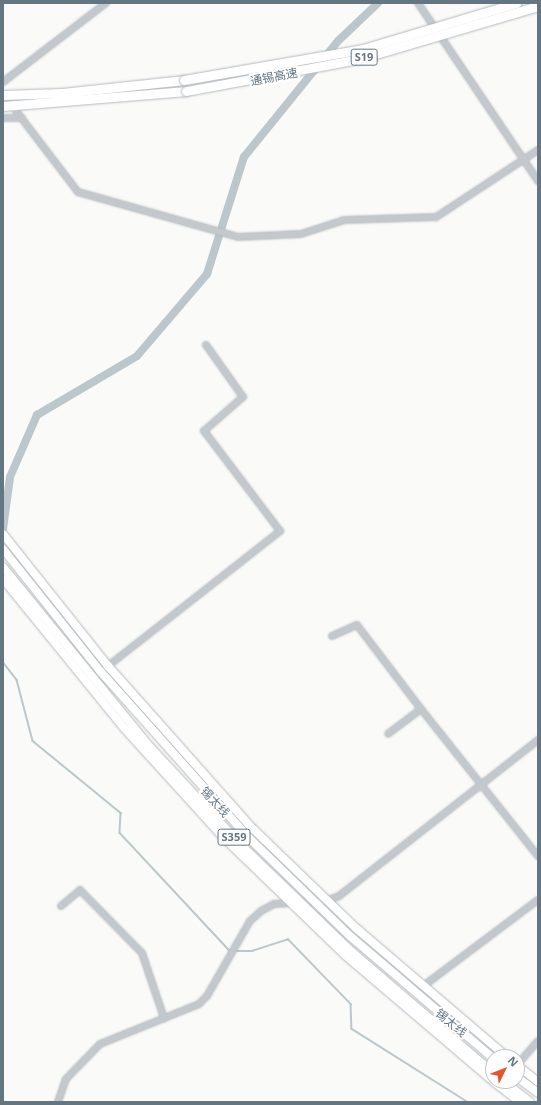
<!DOCTYPE html>
<html>
<head>
<meta charset="utf-8">
<style>
  body { margin:0 }
  #map { position:relative; width:541px; height:1105px; overflow:hidden; background:#fafaf8; font-family:"Open Sans","Noto Sans SC",sans-serif }
  div>[style] { position:absolute }
  [style*='--x'] { left:calc(var(--x)*1px); top:calc(var(--y)*1px); width:calc(var(--w)*1px); rotate:calc(var(--a)*1deg) }
  .stream>* { height:1.5px; margin:-0.75px; padding:0 0.75px; transform-origin:0.75px; border-radius:0.75px; background:#bbc7cb }
  .river>* { height:8px; margin:-4px; padding:0 4px; transform-origin:4px; border-radius:4px; background:#bbc7cb }
  .roads { filter:drop-shadow(0 0 1px #b5babe) drop-shadow(0 0 1px #b5babe) }
  .minor>* { height:6px; margin:-3px; padding:0 3px; transform-origin:3px; border-radius:3px; background:#c3c8cc }
  .major>* { height:8px; margin:-4px; padding:0 4px; transform-origin:4px; border-radius:4px; background:#fff }
  .highway>* { height:9px; margin:-4.5px; padding:0 4.5px; transform-origin:4.5px; border-radius:4.5px; background:#fff }
  .bridges { filter:drop-shadow(0 0 1px #b4b9bd) drop-shadow(0 0 1px #b4b9bd) }
  .highway-bridge>* { height:9px; margin:-4.5px; padding:0 4.5px; transform-origin:4.5px; border-radius:4.5px; background:#fff }
  span { translate:-50% -50%; white-space:nowrap; text-align:center; line-height:1.15; -webkit-text-stroke:4px #fff; paint-order:stroke }
  .shield-label span { padding:1px 3px; background:#fff; border:1px solid; border-radius:3px; -webkit-text-stroke-width:0 }
  .shield-label { font-size:11px; color:#657683; font-weight:700 }
  .street-label { font-size:12px; color:#657683 }
  .frame { position:absolute; inset:0; border:4px solid #657683; pointer-events:none }
  .north { position:absolute; left:485px; top:1049px; width:40px; height:40px; box-sizing:border-box; background:#fff; border:1px solid #c1c8cd; border-radius:50%; rotate:47deg; font-size:11px; font-weight:700; line-height:16px; text-align:center; color:#657683 }
  .north::after { content:''; display:block; margin:auto; width:14px; height:18px; background:#e4572e; clip-path:polygon(50% 0,100% 100%,50% 72%,0 100%) }
</style>
</head>
<body>
<div id="map">
  <div class="stream">
    <i style="--x:3;--y:662;--w:23;--a:52"></i>
    <i style="--x:17;--y:680;--w:63;--a:75.3"></i>
    <i style="--x:33;--y:741;--w:114;--a:39.3"></i>
    <i style="--x:121;--y:813;--w:20;--a:93"></i>
    <i style="--x:120;--y:833;--w:161;--a:47"></i>
    <i style="--x:234;--y:951;--w:18;--a:0"></i>
    <i style="--x:252;--y:951;--w:38;--a:-18"></i>
    <i style="--x:288;--y:939;--w:91;--a:45.9"></i>
    <i style="--x:351;--y:1004;--w:25;--a:88"></i>
    <i style="--x:352;--y:1029;--w:137;--a:32.2"></i>
  </div>
  <div class="river">
    <i style="--x:3;--y:529;--w:52;--a:-82.3"></i>
    <i style="--x:10;--y:477;--w:68;--a:-66.5"></i>
    <i style="--x:37;--y:415;--w:116;--a:-30.5"></i>
    <i style="--x:137;--y:356;--w:108;--a:-49.5"></i>
    <i style="--x:207;--y:274;--w:123;--a:-72.5"></i>
    <i style="--x:244;--y:157;--w:149;--a:-51"></i>
    <i style="--x:338;--y:41;--w:55;--a:-43.5"></i>
  </div>
  <div class="roads">
    <div class="minor">
      <i style="--x:418;--y:3;--w:215;--a:56"></i>
      <i style="--x:3;--y:82;--w:130;--a:-37.5"></i>
      <i style="--x:16;--y:111;--w:102;--a:52.6"></i>
      <i style="--x:78;--y:192;--w:166;--a:15.7"></i>
      <i style="--x:238;--y:237;--w:63;--a:-2.7"></i>
      <i style="--x:301;--y:234;--w:45;--a:-18"></i>
      <i style="--x:344;--y:220;--w:92;--a:-1.9"></i>
      <i style="--x:436;--y:217;--w:122;--a:-33.3"></i>
      <i style="--x:3;--y:118;--w:19;--a:0"></i>
      <i style="--x:332;--y:636;--w:27;--a:-24"></i>
      <i style="--x:357;--y:625;--w:106;--a:52.7"></i>
      <i style="--x:421;--y:709;--w:41;--a:142.9"></i>
      <i style="--x:108;--y:666;--w:219;--a:-38.1"></i>
      <i style="--x:280;--y:531;--w:126;--a:-127.2"></i>
      <i style="--x:204;--y:431;--w:52;--a:-41.1"></i>
      <i style="--x:243;--y:397;--w:64;--a:-125.4"></i>
      <i style="--x:421;--y:709;--w:188;--a:51.5"></i>
      <i style="--x:61;--y:906;--w:25;--a:-40"></i>
      <i style="--x:80;--y:890;--w:88;--a:45.5"></i>
      <i style="--x:142;--y:953;--w:69;--a:71.3"></i>
      <i style="--x:422;--y:987;--w:145;--a:-36.9"></i>
      <i style="--x:517;--y:1065;--w:32;--a:-49"></i>
      <i style="--x:58;--y:1102;--w:24;--a:-71"></i>
      <i style="--x:66;--y:1079;--w:49;--a:-45.8"></i>
      <i style="--x:100;--y:1044;--w:107;--a:-22"></i>
      <i style="--x:199;--y:1004;--w:11;--a:-45"></i>
      <i style="--x:207;--y:996;--w:86;--a:-60.2"></i>
      <i style="--x:250;--y:921;--w:15;--a:-42"></i>
      <i style="--x:261;--y:911;--w:15;--a:-28"></i>
      <i style="--x:274;--y:904;--w:52;--a:-3.3"></i>
      <i style="--x:326;--y:901;--w:14;--a:-21"></i>
      <i style="--x:339;--y:896;--w:253;--a:-38.1"></i>
    </div>
    <div class="major">
      <i style="--x:3;--y:534;--w:169;--a:51.5"></i>
      <i style="--x:108;--y:666;--w:217;--a:48.4"></i>
      <i style="--x:252;--y:828;--w:146;--a:43.9"></i>
      <i style="--x:357;--y:929;--w:197;--a:40.5"></i>
      <i style="--x:3;--y:549;--w:157;--a:51.5"></i>
      <i style="--x:101;--y:672;--w:218;--a:48.3"></i>
      <i style="--x:246;--y:835;--w:145;--a:44.2"></i>
      <i style="--x:350;--y:936;--w:188;--a:40.5"></i>
      <i style="--x:3;--y:567;--w:232;--a:50.8"></i>
      <i style="--x:150;--y:747;--w:132;--a:47.1"></i>
      <i style="--x:240;--y:844;--w:156;--a:44"></i>
      <i style="--x:352;--y:952;--w:186;--a:40.6"></i>
      <i style="--x:3;--y:579;--w:193;--a:50.9"></i>
      <i style="--x:125;--y:729;--w:150;--a:47.7"></i>
      <i style="--x:226;--y:840;--w:165;--a:44"></i>
      <i style="--x:345;--y:955;--w:194;--a:40.4"></i>
      <i style="--x:517;--y:1065;--w:27;--a:39"></i>
      <i style="--x:517;--y:1077;--w:26;--a:37"></i>
      <i style="--x:493;--y:1081;--w:34;--a:38"></i>
      <i style="--x:503;--y:1081;--w:34;--a:38"></i>
    </div>
    <div class="highway">
      <i style="--x:3;--y:95;--w:59;--a:-1.9"></i>
      <i style="--x:62;--y:93;--w:123;--a:-6.1"></i>
      <i style="--x:3;--y:106;--w:184;--a:-4.7"></i>
    </div>
  </div>
  <div class="bridges">
    <div class="highway-bridge">
      <i style="--x:184;--y:80;--w:182;--a:-9.8"></i>
      <i style="--x:363;--y:49;--w:160;--a:-16.7"></i>
      <i style="--x:186;--y:91;--w:176;--a:-10.5"></i>
      <i style="--x:359;--y:59;--w:187;--a:-16.5"></i>
    </div>
  </div>
  <div class="shield-label">
    <span style="left:364px;top:57px">S19</span>
    <span style="left:234px;top:837px">S359</span>
  </div>
  <div class="street-label">
    <span style="left:274px;top:77px;rotate:-11deg">通锡高速</span>
    <span style="left:215px;top:802px;rotate:47deg">锡太线</span>
    <span style="left:451px;top:1023px;rotate:40deg">锡太线</span>
  </div>
  <div class="frame"></div>
  <div class="north">N</div>
</div>
</body>
</html>
